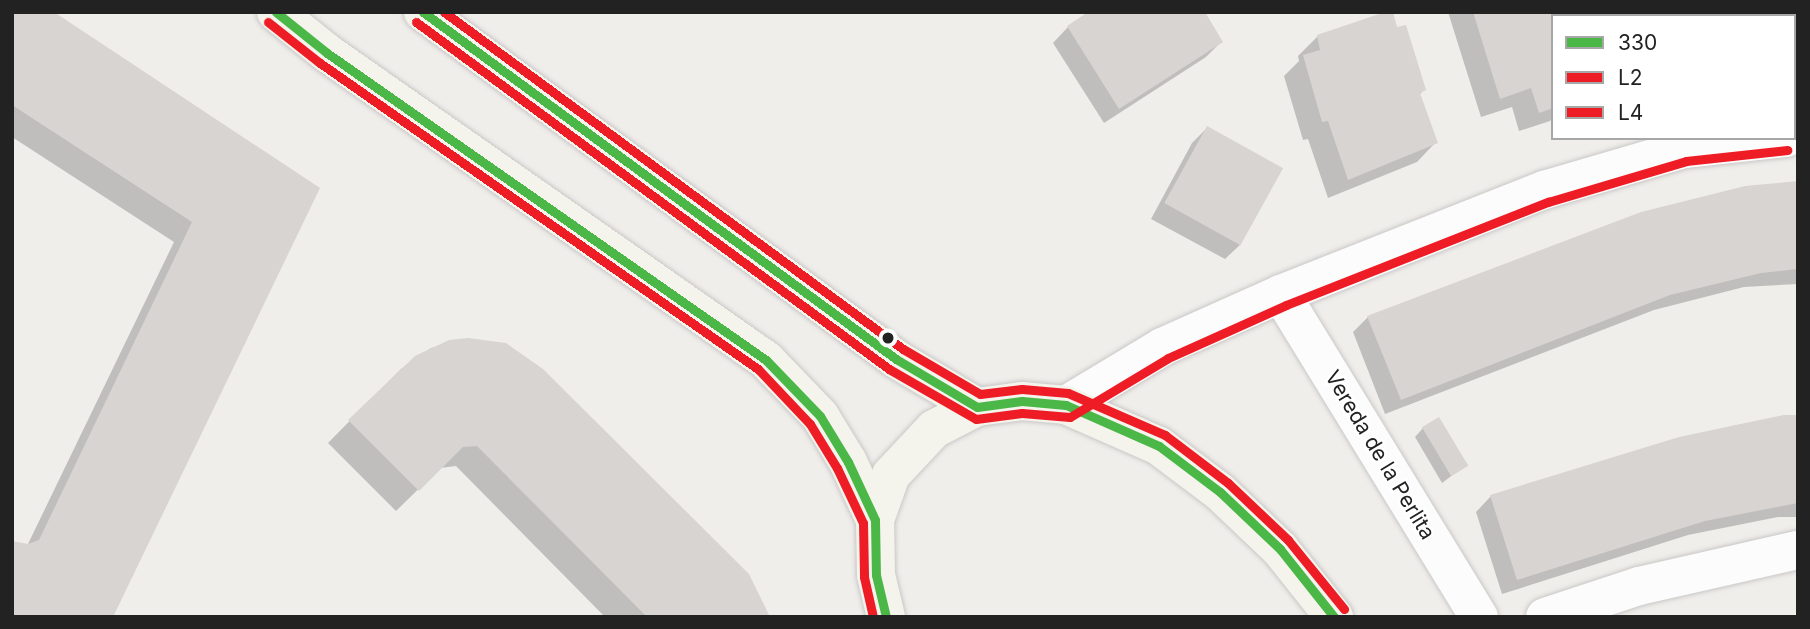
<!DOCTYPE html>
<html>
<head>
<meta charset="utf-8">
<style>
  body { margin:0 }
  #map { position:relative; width:1810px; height:629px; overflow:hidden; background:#f0eeeb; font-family:Inter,sans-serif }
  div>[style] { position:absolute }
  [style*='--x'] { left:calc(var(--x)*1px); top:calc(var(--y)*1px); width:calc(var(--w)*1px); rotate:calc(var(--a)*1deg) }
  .shadow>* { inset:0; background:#0003; transform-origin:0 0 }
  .building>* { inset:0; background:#d7d4d2; transform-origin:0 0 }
  .roads { filter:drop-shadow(0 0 2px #c9c8c7) drop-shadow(0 0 2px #c9c8c7) }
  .street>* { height:38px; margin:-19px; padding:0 19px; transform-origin:19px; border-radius:19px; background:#fdfcfc }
  .secondary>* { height:38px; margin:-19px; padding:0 19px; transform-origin:19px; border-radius:19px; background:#f4f4ed }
  .bus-1>* { height:9px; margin:-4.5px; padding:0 4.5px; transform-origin:4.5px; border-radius:4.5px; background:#4ab747 }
  .bus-2>* { height:9px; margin:-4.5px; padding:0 4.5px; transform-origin:4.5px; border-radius:4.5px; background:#ee1c25 }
  .bus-3>* { height:9px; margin:-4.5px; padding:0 4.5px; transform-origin:4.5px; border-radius:4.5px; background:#ee1c25 }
  .dots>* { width:19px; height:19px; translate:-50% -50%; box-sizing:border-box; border:4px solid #fff; border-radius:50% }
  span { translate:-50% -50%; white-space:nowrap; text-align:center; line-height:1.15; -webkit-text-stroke:5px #fff; paint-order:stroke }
  .street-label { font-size:21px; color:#222 }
  .frame { position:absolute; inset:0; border:14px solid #222; pointer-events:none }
  .legend { position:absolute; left:1551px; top:14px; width:245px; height:126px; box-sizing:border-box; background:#fff; border:2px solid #a7a7a7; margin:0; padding:9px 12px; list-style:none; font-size:21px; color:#222 }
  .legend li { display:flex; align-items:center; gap:14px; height:35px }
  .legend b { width:35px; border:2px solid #a7a7a7 }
</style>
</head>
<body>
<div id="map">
  <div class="shadow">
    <i style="clip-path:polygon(12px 12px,318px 189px,111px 617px,27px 546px,174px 242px,12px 137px)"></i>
    <i style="clip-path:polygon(1448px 12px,1589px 12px,1553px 16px,1553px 118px,1550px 121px,1519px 131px,1512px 107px,1481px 117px)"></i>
    <i style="left:1623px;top:12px;width:125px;height:4px"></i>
    <i style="clip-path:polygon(1794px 12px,1798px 12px,1798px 35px)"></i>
    <i style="clip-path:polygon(1068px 27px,1221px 42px,1206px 57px,1104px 123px,1053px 43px)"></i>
    <i style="clip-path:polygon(1395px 29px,1424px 90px,1419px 95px,1436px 142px,1417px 162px,1328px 198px,1308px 139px,1303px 140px,1284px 76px,1299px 61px,1298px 56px,1318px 36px)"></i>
    <i style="clip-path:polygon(1207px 128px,1241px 244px,1225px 259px,1151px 219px,1192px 143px)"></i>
    <i style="clip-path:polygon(1798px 183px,1798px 284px,1744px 287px,1654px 310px,1385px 414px,1353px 332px,1368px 317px)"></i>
    <i style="clip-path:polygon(468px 340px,768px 617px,605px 617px,456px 466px,440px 468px,396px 511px,328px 443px,401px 369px,431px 348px)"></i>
    <i style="clip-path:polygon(1784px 417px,1798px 417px,1798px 517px,1778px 517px,1688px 535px,1502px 594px,1476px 512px,1491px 496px,1732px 426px)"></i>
    <i style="clip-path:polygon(1423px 428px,1466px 465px,1442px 483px,1415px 437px)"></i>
  </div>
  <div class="building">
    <i style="clip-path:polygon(12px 12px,54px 12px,320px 188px,113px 617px,12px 617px,12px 541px,28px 544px,39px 540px,192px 222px,12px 105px)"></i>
    <i style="clip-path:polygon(1088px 12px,1205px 12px,1223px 42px,1119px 109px,1067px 26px)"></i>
    <i style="clip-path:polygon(1385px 12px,1393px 12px,1397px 27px,1406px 25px,1426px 90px,1420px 93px,1438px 143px,1348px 180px,1328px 121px,1322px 122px,1303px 55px,1320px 50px,1317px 35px)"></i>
    <i style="clip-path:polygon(1473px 12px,1591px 12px,1592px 16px,1553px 16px,1553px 108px,1539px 113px,1531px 88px,1500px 99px)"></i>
    <i style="left:1641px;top:12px;width:109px;height:4px"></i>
    <i style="left:1207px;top:126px;width:87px;height:88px;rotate:29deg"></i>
    <i style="clip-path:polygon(1798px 181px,1798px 269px,1761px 273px,1670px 295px,1401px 400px,1367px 316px,1641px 212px,1745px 186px)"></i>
    <i style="clip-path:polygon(468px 338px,506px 343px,543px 369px,749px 574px,770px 617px,647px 617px,477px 446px,463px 447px,419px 491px,348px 420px,415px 356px,449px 340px)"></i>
    <i style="clip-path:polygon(1784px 415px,1798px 415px,1798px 503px,1705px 521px,1517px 580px,1490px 495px,1679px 437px)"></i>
    <i style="left:1439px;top:417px;width:57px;height:20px;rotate:59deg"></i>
  </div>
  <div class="roads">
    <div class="street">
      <i style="--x:1281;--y:294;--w:379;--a:58.5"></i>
      <i style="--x:1066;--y:405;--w:112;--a:-31.1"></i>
      <i style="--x:1162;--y:347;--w:130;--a:-24"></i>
      <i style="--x:1281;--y:294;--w:283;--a:-21.6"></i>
      <i style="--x:1544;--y:190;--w:146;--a:-16.3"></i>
      <i style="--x:1684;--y:149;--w:103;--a:-6.2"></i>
      <i style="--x:1545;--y:617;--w:99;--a:-18.3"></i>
      <i style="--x:1639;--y:586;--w:163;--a:-12.8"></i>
    </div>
    <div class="secondary">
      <i style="--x:276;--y:12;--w:65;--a:38.8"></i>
      <i style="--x:327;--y:53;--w:536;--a:34.97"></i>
      <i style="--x:766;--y:360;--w:78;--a:46"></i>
      <i style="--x:820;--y:416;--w:54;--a:58.7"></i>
      <i style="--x:848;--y:462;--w:64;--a:65"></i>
      <i style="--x:423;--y:12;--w:587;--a:36.26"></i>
      <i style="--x:896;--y:359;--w:94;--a:30.7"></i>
      <i style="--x:886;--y:617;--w:43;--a:-103.4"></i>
      <i style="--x:876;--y:575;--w:55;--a:-91"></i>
      <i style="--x:875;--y:520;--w:48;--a:-70.4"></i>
      <i style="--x:891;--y:475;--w:63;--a:-46.9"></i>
      <i style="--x:934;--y:429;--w:48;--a:-27.1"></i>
      <i style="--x:977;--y:407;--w:45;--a:-7.6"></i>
      <i style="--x:1022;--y:401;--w:44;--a:5.2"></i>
      <i style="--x:1066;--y:405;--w:102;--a:23.8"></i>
      <i style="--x:1159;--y:446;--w:76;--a:37"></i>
      <i style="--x:1220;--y:492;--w:83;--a:43.5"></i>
      <i style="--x:1280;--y:549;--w:87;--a:51.5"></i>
    </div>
  </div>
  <div class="bus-1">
    <i style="--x:276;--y:12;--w:65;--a:38.8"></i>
    <i style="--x:327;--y:53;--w:536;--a:34.97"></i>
    <i style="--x:766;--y:360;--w:78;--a:46"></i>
    <i style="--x:820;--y:416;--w:54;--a:58.7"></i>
    <i style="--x:848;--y:462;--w:64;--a:65"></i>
    <i style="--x:875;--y:520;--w:55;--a:89"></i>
    <i style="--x:876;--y:575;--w:43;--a:76.6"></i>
    <i style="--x:423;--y:12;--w:587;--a:36.26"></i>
    <i style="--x:896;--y:359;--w:94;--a:30.7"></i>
    <i style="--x:977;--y:407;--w:45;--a:-7.6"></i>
    <i style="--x:1022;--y:401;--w:44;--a:5.2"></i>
    <i style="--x:1066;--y:405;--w:102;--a:23.8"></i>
    <i style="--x:1159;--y:446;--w:76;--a:37"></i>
    <i style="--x:1220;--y:492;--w:83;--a:43.5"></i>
    <i style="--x:1280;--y:549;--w:87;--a:51.5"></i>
  </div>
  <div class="bus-2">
    <i style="--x:268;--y:22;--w:66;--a:38.3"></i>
    <i style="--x:320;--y:63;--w:534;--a:34.94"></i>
    <i style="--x:758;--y:369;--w:76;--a:46.6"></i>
    <i style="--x:810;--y:424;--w:52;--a:58.5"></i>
    <i style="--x:837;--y:468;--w:61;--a:64.7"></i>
    <i style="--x:863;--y:523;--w:54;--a:88.9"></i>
    <i style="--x:864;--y:577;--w:41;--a:77.3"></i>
    <i style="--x:416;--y:22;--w:587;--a:36.26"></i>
    <i style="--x:889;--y:369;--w:100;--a:29.9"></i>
    <i style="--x:976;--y:419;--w:46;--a:-7.4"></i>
    <i style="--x:1022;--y:413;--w:48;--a:4.8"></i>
    <i style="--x:1070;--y:417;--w:114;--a:-31"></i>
    <i style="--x:1168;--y:358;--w:129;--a:-24.2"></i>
    <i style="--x:1286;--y:305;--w:282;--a:-21.5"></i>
    <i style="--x:1548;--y:202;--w:144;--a:-16.5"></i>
    <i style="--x:1686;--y:161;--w:102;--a:-6.2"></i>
  </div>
  <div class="bus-3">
    <i style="--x:444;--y:12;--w:569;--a:36.29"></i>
    <i style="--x:903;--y:349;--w:89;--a:30.3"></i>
    <i style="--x:980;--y:394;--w:42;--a:-6.8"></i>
    <i style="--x:1022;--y:389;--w:46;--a:5"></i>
    <i style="--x:1068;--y:393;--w:106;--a:23.4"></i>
    <i style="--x:1165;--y:435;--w:79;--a:37.3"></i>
    <i style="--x:1228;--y:483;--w:83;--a:43.5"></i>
    <i style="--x:1288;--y:540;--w:89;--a:50.9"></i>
  </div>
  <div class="dots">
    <i style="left:888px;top:338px;background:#222"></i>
  </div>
  <div class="street-label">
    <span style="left:1380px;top:455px;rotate:59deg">Vereda de la Perlita</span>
  </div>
  <div class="frame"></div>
  <ul class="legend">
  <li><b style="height:9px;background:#4ab747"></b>330</li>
  <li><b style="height:9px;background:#ee1c25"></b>L2</li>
  <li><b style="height:9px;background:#ee1c25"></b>L4</li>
  </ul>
</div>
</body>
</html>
